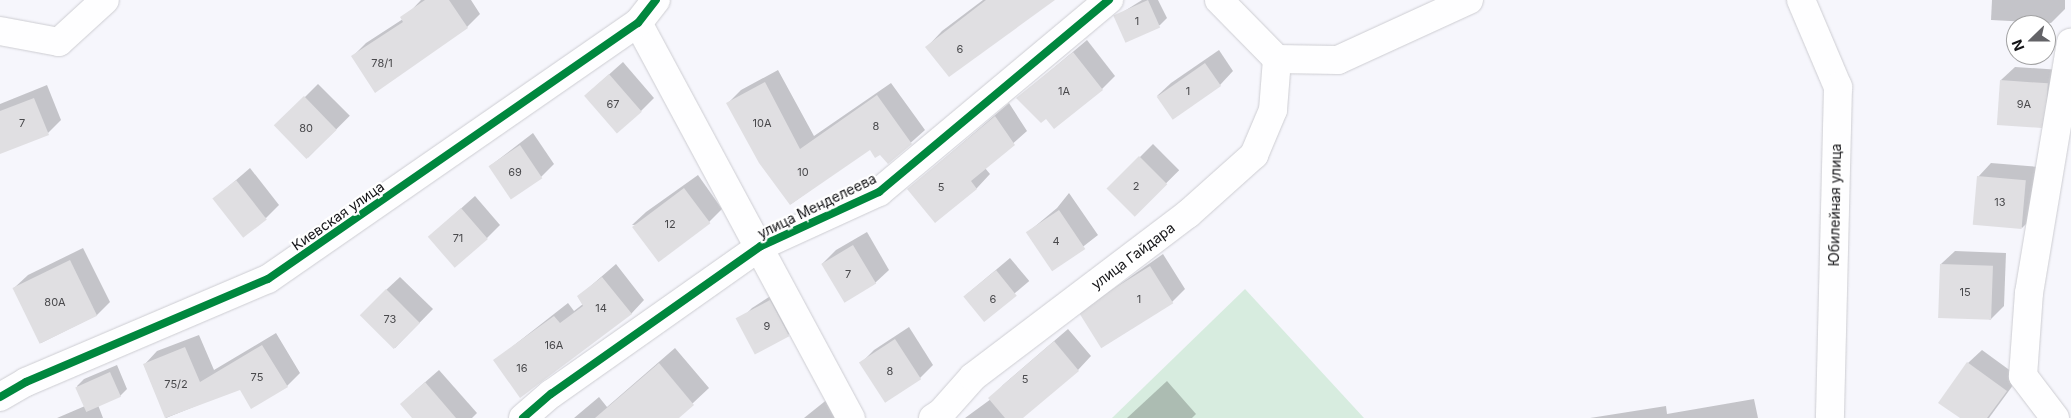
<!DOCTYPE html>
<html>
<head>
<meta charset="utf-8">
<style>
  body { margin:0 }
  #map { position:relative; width:2071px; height:418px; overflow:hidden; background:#f6f6fc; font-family:Inter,sans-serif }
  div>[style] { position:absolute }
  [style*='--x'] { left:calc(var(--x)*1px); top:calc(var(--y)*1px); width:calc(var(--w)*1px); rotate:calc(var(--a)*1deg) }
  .green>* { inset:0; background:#d7ecdf }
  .shadow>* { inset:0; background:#0003; transform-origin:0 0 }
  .building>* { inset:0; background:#e0dfe2; transform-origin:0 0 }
  .roads { filter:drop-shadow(0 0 1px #cdcdd2) drop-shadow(0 0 1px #cdcdd2) }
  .minor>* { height:28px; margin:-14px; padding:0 14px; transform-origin:14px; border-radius:14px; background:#fefeff }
  .cycleway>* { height:8px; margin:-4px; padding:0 4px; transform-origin:4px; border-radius:4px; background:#00873e }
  span { translate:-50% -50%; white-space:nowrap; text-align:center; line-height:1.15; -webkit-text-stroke:4.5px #fff; paint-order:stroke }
  .number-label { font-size:11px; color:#49494c }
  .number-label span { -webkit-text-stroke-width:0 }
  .street-label { font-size:14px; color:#141417 }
  .north { position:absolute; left:2006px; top:15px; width:50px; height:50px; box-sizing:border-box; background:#fff; border:1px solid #a1a1a2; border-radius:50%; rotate:248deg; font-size:14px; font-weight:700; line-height:20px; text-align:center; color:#141417 }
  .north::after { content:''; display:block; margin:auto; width:18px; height:22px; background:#636367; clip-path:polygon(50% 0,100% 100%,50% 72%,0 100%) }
</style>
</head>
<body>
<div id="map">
  <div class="green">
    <i style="clip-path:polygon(1245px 289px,1364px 418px,1112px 418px)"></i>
  </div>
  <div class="shadow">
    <i style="clip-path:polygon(421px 0,471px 0,480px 14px,467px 27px,353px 56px,366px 43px,403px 19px)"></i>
    <i style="clip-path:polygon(983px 0,1053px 0,927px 47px,942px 31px)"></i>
    <i style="clip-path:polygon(1142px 0,1158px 0,1167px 18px,1160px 25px,1127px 41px,1115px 17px)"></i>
    <i style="clip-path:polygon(1992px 0,2065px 0,2065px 9px,2051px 23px,1991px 20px)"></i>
    <i style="clip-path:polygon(1087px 40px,1115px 76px,1102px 89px,1046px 117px,1018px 98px)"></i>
    <i style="clip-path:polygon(1219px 50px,1233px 71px,1220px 85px,1157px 96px,1171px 83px)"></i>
    <i style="clip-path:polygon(623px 62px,654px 98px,641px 111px,586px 95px)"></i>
    <i style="clip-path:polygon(2015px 67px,2061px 70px,2054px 114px,2040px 127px,2001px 80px)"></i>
    <i style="clip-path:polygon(778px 70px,814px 136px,891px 83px,925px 130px,888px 163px,880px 153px,870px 148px,791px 204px,728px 103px,741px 90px)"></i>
    <i style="left:318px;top:84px;width:45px;height:59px;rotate:45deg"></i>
    <i style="clip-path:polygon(47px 85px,61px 120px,48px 133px,0 153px,0 104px)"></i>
    <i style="clip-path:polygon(1009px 103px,1027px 131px,985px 168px,990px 174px,977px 188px,935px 221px,909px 189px)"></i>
    <i style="clip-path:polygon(533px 133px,554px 164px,541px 177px,490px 166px)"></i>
    <i style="left:1153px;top:144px;width:37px;height:63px;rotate:45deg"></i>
    <i style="clip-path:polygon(1991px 163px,2039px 167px,2036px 214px,2022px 228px,1978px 177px)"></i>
    <i style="clip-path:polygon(250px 168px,279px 205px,266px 218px,214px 199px)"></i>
    <i style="clip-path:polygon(698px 175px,722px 209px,709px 222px,632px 225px,646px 212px)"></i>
    <i style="clip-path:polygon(1069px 193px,1098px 235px,1053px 270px,1027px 233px,1057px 208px)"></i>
    <i style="clip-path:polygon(475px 196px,500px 225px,487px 238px,429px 237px)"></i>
    <i style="clip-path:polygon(867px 232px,889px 270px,875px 283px,822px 264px,836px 250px)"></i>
    <i style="clip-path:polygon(83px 248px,110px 302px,97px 315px,41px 343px,14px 288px,28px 275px)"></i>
    <i style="clip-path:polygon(1955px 251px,2006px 253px,2004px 306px,1990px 320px,1941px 264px)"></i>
    <i style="clip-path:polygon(1163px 254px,1185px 289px,1172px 302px,1083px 315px,1096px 301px)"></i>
    <i style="left:1010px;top:258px;width:30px;height:59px;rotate:50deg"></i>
    <i style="clip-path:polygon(616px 264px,644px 300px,631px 314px,494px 361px,568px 303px,574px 311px,583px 304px,578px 297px)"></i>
    <i style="clip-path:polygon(400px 277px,433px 309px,395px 348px,386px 290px)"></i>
    <i style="clip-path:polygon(783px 288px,802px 322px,788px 335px,739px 321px,752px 308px)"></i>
    <i style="clip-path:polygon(909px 327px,933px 365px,920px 378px,861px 363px,874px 350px)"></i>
    <i style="clip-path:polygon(1068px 329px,1091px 356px,1078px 370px,1020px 418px,965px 418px,991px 399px,1003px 385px)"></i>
    <i style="clip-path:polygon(276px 333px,300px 373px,287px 386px,240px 388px,166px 418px,144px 365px,157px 351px,199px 335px,214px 370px)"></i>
    <i style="clip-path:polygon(675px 348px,709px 388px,677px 418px,574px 418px,599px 397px,607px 407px)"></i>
    <i style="clip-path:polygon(1982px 350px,2019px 377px,1989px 418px,1962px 418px,1968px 363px)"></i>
    <i style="clip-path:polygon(117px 365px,127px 389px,120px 396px,98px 405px,103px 418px,57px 418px,85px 406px,77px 386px,84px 379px)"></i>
    <i style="clip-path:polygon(439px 370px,477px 413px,472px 418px,414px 418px,415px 391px)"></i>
    <i style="clip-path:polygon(1167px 381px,1196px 414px,1192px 418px,1127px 418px)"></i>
    <i style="clip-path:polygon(834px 394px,854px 418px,804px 418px)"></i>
    <i style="clip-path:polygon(1754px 399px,1758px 418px,1590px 418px,1666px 406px,1667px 414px)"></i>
  </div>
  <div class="building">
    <i style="clip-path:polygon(425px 0,449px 0,468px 28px,375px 93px,351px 56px,403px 22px,400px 17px)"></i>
    <i style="clip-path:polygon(986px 0,1055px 0,949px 77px,925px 47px)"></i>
    <i style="left:1148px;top:0;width:30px;height:38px;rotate:66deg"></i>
    <i style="clip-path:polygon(1073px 52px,1103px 90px,1054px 129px,1046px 119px,1041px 123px,1016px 98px)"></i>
    <i style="left:1205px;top:63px;width:28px;height:59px;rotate:55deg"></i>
    <i style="left:609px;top:74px;width:50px;height:33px;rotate:49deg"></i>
    <i style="left:2000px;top:80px;width:48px;height:45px;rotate:4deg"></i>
    <i style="clip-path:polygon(765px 82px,800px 149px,877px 95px,912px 144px,888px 164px,880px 155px,875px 158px,870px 150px,790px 205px,759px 163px,726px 103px)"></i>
    <i style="left:304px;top:96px;width:47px;height:42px;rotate:46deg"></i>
    <i style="clip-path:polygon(34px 98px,49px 135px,0 154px,0 111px)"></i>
    <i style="clip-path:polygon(995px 116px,1015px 145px,971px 181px,977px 189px,935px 223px,907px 189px)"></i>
    <i style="left:520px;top:145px;width:40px;height:38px;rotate:56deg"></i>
    <i style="left:1139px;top:156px;width:40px;height:46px;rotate:45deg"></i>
    <i style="left:1977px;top:176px;width:49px;height:49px;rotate:5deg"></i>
    <i style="left:236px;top:180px;width:50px;height:30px;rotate:52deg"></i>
    <i style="left:684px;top:188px;width:44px;height:65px;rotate:53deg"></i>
    <i style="left:461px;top:208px;width:41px;height:44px;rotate:49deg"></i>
    <i style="left:1059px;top:210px;width:47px;height:40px;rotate:56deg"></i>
    <i style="left:853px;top:245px;width:45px;height:37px;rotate:59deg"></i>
    <i style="left:70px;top:260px;width:62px;height:64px;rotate:64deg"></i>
    <i style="left:1940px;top:264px;width:53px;height:54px;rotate:2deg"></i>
    <i style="left:1150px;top:266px;width:44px;height:85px;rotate:58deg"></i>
    <i style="left:996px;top:270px;width:33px;height:42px;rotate:51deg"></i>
    <i style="clip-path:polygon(602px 277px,632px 314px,520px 398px,493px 360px,554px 316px,560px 323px,583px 306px,577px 296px)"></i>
    <i style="left:386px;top:289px;width:48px;height:37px;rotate:45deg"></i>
    <i style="left:770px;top:300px;width:41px;height:39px;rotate:62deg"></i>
    <i style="left:895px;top:339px;width:48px;height:43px;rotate:57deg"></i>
    <i style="clip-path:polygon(1054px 341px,1079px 371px,1023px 418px,1005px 418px,988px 398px)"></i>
    <i style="clip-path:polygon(262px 345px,288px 387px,251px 409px,240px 390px,165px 418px,143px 364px,185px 347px,200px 382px)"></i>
    <i style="clip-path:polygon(1967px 362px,2007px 391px,1987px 418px,1960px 418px,1938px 403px)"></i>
    <i style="clip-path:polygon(659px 363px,694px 405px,679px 418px,595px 418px)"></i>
    <i style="left:110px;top:372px;width:27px;height:38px;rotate:66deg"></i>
    <i style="clip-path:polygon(425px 382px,456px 418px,412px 418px,400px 404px)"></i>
  </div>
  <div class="roads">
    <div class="minor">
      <i style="--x:1219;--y:0;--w:83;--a:45.5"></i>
      <i style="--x:1801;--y:0;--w:95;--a:67"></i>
      <i style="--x:1838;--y:87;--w:331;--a:91.4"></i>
      <i style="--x:638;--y:23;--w:449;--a:61.7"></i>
      <i style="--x:0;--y:31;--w:60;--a:10.6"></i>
      <i style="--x:59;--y:42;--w:62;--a:-42.4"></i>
      <i style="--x:1277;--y:59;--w:61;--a:0.9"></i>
      <i style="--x:1338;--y:60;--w:144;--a:-24.6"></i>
      <i style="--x:0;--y:397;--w:30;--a:-30"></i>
      <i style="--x:26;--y:382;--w:263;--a:-23.1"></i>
      <i style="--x:268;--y:279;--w:450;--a:-34.7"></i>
      <i style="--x:638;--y:23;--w:29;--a:-52"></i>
      <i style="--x:523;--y:418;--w:37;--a:-41"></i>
      <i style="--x:551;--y:394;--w:257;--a:-35.2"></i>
      <i style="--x:761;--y:246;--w:130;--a:-24.6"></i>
      <i style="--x:879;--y:192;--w:300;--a:-39.9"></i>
      <i style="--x:933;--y:418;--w:9;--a:-32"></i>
      <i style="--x:941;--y:413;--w:48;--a:-48.4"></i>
      <i style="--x:973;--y:377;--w:270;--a:-37.2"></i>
      <i style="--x:1188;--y:214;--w:89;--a:-41.8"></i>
      <i style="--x:1254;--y:155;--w:49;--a:-67.1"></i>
      <i style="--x:1273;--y:110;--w:51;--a:-85.5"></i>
      <i style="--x:2055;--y:418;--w:53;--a:-127.3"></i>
      <i style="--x:2023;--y:376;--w:83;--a:-85.9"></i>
      <i style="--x:2029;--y:293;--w:254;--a:-80.5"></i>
    </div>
  </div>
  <div class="cycleway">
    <i style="--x:0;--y:397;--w:30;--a:-30"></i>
    <i style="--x:26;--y:382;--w:263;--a:-23.1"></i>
    <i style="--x:268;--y:279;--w:450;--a:-34.7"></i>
    <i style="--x:638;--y:23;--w:29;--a:-52"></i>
    <i style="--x:523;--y:418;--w:37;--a:-41"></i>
    <i style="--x:551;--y:394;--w:257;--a:-35.2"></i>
    <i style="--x:761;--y:246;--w:130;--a:-24.6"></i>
    <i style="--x:879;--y:192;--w:300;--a:-39.9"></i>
  </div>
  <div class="number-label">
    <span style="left:1137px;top:21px">1</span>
    <span style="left:960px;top:49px">6</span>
    <span style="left:382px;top:63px">78/1</span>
    <span style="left:1064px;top:91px">1А</span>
    <span style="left:1188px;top:91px">1</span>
    <span style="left:613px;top:104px">67</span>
    <span style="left:2024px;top:104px">9А</span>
    <span style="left:22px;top:123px">7</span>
    <span style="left:762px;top:123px">10А</span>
    <span style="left:876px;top:126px">8</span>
    <span style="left:306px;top:128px">80</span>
    <span style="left:515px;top:172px">69</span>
    <span style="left:803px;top:172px">10</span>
    <span style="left:1136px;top:186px">2</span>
    <span style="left:941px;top:187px">5</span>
    <span style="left:2000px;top:202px">13</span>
    <span style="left:670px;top:224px">12</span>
    <span style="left:458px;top:238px">71</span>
    <span style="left:1056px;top:241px">4</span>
    <span style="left:848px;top:274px">7</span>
    <span style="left:1965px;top:292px">15</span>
    <span style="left:993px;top:299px">6</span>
    <span style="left:1139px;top:299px">1</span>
    <span style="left:55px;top:302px">80А</span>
    <span style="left:601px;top:308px">14</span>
    <span style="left:390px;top:319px">73</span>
    <span style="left:767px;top:326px">9</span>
    <span style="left:554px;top:345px">16А</span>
    <span style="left:522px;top:368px">16</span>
    <span style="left:890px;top:371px">8</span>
    <span style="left:257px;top:377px">75</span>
    <span style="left:1025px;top:379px">5</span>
    <span style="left:176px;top:384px">75/2</span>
  </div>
  <div class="street-label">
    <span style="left:1835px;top:205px;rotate:-89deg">Юбилейная улица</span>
    <span style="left:817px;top:206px;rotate:-26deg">улица Менделеева</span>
    <span style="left:338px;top:216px;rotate:-35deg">Киевская улица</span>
    <span style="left:1133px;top:256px;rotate:-37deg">улица Гайдара</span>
  </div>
  <div class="north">N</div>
</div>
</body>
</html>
